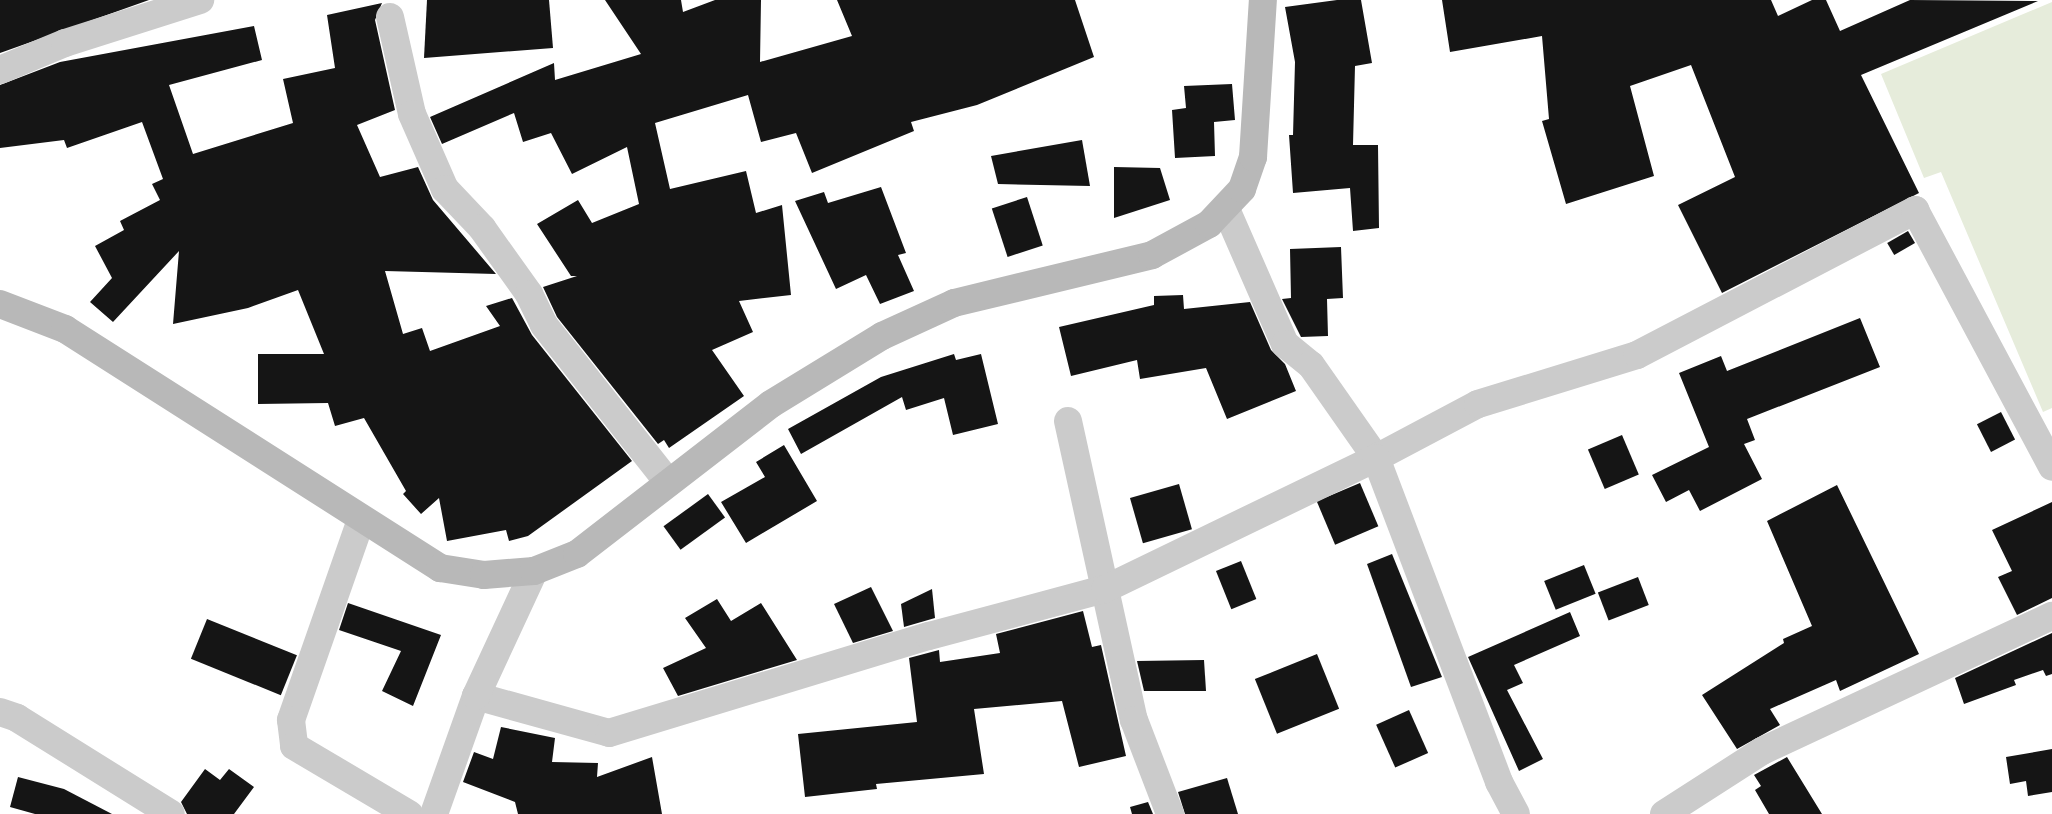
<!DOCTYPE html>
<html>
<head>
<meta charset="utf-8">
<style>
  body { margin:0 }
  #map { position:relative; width:2052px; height:814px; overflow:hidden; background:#fff; font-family:"Alegreya Sans",sans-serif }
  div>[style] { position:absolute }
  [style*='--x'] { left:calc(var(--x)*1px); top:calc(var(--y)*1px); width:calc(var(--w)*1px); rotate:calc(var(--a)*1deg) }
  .green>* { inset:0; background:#e6ecdb }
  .building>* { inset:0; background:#151515; transform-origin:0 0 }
  .minor>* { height:28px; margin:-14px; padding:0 14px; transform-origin:14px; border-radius:14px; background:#cbcbcb }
  .secondary>* { height:28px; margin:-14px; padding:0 14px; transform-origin:14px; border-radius:14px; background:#b8b8b8 }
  span { translate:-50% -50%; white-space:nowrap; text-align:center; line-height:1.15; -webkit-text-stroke:5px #fff; paint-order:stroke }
</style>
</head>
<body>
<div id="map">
  <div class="green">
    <i style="clip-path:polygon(2052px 2px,2052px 408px,2043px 412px,1941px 172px,1924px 178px,1881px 74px)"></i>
  </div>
  <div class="building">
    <i style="clip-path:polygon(0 0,149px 0,0 53px)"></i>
    <i style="clip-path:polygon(427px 0,549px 0,553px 48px,424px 58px)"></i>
    <i style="clip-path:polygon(605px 0,681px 0,683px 12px,715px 0,761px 0,760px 62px,852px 36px,837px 0,1075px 0,1094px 57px,977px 105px,911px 122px,914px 131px,812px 173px,796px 133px,761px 142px,748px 95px,655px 123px,670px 189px,746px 171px,756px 213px,782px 205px,791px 295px,739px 301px,753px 332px,712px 350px,744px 396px,669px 448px,664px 440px,658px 444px,557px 317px,543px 287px,577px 276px,571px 276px,537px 224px,578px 200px,592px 223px,639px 204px,627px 147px,572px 174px,551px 133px,523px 142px,514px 113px,442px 144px,430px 117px,554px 63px,555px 80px,641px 54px)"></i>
    <i style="clip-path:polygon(1337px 0,1361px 0,1372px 63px,1355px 66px,1353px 145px,1378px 145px,1379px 228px,1353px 231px,1350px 188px,1293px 193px,1289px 135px,1293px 135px,1295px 62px,1285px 7px)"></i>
    <i style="clip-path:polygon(1442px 0,1771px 0,1778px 16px,1812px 0,1826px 0,1840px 31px,1910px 0,2038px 1px,1861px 75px,1919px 193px,1722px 293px,1678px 205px,1735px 177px,1691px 65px,1630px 86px,1654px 176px,1566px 204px,1542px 121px,1549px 119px,1542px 36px,1450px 52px)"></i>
    <i style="clip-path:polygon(382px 3px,375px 20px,395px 110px,357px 125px,380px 177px,418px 167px,433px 200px,496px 274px,385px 271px,403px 334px,422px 328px,430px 351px,500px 326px,486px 306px,512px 298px,532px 335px,632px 461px,528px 536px,509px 541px,506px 530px,447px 541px,439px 498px,421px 514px,403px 494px,406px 491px,364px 418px,335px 426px,328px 403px,258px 404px,258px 354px,324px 354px,298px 290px,248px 308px,173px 324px,179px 251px,113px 322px,90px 302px,112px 278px,95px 246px,124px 230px,120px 221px,160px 200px,152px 184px,163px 179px,142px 122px,67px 148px,64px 140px,0 148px,0 85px,60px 62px,254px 26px,262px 60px,169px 85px,193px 154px,293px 123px,283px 79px,335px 68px,327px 15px)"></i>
    <i style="clip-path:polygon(1232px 84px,1235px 120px,1214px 122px,1215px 156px,1175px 158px,1172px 110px,1186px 108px,1184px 86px)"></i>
    <i style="clip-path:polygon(1082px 140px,1090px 186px,998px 184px,991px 156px)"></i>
    <i style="clip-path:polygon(1114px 167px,1160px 168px,1170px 200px,1114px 218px)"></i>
    <i style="clip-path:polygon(881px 187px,906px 253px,898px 255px,914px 291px,880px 304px,866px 275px,836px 289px,795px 201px,824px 192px,828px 203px)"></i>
    <i style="left:1027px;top:197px;width:51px;height:37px;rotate:72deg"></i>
    <i style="left:1908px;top:231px;width:14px;height:24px;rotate:60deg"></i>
    <i style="clip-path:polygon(1341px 247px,1343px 298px,1327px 299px,1328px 336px,1301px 337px,1282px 299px,1291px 298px,1290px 249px)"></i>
    <i style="clip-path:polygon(1183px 295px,1184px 309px,1250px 302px,1271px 350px,1285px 364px,1296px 391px,1227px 419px,1206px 368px,1140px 379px,1137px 360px,1071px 376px,1059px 327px,1154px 305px,1154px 296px)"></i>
    <i style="clip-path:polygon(1860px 318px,1880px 367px,1747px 419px,1755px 440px,1744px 444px,1762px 479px,1700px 511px,1689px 490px,1666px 502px,1652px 475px,1709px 447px,1679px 373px,1721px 356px,1727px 371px)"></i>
    <i style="clip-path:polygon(954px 354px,956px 360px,981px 354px,998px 424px,953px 435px,944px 398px,906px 410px,902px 397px,801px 454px,788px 429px,881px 377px)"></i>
    <i style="left:2001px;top:412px;width:31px;height:27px;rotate:63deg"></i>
    <i style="left:1622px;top:435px;width:43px;height:37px;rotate:67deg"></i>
    <i style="clip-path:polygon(784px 445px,817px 501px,746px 543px,721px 502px,765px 477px,756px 462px)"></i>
    <i style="left:1360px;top:483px;width:47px;height:47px;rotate:67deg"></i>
    <i style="left:1179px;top:484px;width:47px;height:51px;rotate:74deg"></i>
    <i style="clip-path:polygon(1837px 485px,1919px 654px,1840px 691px,1836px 680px,1770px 709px,1780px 725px,1737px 749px,1702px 695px,1784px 643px,1783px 639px,1812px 626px,1767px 521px)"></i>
    <i style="left:708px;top:494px;width:29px;height:55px;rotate:54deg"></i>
    <i style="clip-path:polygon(2052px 502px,2052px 598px,2017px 615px,1998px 577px,2012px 571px,1992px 530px)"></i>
    <i style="clip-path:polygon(1392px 554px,1442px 677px,1411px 687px,1367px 564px)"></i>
    <i style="left:1241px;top:561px;width:41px;height:27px;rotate:68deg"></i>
    <i style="left:1584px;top:565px;width:31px;height:43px;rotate:68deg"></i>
    <i style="left:1638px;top:577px;width:30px;height:43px;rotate:69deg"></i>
    <i style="clip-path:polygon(871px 587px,893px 631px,853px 643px,834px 604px)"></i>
    <i style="clip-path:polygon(932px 589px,935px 618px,904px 627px,901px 604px)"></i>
    <i style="clip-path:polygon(717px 599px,731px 621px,761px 603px,797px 660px,678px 696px,663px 668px,706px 648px,685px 618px)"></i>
    <i style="clip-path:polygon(348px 603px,441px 635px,413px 706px,382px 691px,401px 651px,339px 630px)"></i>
    <i style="clip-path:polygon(1083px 611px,1092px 647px,1101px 645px,1126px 756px,1079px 767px,1062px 701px,974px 709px,984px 774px,876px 784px,877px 789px,805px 797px,798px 734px,917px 722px,909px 658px,939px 650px,940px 662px,1000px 653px,996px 634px)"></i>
    <i style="clip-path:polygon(1570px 612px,1580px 636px,1514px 665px,1523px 683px,1507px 690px,1543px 759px,1519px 771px,1468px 657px)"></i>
    <i style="left:207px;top:619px;width:97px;height:43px;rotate:22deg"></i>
    <i style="clip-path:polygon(2052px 633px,2052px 674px,2046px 676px,2043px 670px,2014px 680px,2016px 685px,1964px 704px,1955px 678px)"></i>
    <i style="left:1317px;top:654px;width:59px;height:67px;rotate:68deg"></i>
    <i style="clip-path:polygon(1204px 660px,1206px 691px,1144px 691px,1137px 661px)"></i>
    <i style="left:1409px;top:710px;width:47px;height:36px;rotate:66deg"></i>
    <i style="clip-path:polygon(501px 727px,555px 738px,552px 762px,598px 763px,597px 777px,652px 757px,662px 814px,518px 814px,515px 802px,463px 782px,474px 752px,493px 759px)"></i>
    <i style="clip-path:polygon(2052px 749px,2052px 792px,2028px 796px,2026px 781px,2010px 784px,2006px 757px)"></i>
    <i style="clip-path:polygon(1787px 757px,1822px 814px,1769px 814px,1755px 790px,1761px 786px,1754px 775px)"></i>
    <i style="clip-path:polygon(205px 769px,220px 780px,229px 769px,254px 787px,234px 814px,187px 814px,181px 802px)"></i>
    <i style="clip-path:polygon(18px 777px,64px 789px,112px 814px,35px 814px,10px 807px)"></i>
    <i style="clip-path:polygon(1227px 778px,1238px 814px,1185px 814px,1178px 792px)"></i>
    <i style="clip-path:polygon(1148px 802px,1153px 814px,1132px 814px,1130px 807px)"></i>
  </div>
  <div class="minor">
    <i style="--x:390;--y:17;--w:99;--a:77.2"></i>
    <i style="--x:412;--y:114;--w:82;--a:66.3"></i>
    <i style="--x:445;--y:189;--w:54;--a:46.5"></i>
    <i style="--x:482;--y:228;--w:81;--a:54.5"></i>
    <i style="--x:529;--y:294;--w:34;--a:64"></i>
    <i style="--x:544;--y:325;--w:201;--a:51.7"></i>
    <i style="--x:0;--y:70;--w:70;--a:-22.6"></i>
    <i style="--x:65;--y:43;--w:142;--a:-17.7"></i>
    <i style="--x:1226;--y:209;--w:147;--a:66.4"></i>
    <i style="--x:1285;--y:344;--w:33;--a:39"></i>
    <i style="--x:1311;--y:365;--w:113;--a:55"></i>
    <i style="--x:1376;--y:458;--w:115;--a:-27.9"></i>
    <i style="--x:1478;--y:404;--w:166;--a:-17.1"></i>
    <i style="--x:1637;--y:355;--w:314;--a:-27.5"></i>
    <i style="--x:1915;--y:210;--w:291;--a:61.9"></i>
    <i style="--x:1068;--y:421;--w:306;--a:77.6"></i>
    <i style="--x:1134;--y:720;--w:101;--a:69"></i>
    <i style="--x:361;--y:520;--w:212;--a:109.3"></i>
    <i style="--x:291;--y:720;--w:26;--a:83"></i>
    <i style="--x:294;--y:746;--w:134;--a:30.6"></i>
    <i style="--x:476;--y:696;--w:138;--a:15.5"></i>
    <i style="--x:609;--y:733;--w:334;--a:-16.9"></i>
    <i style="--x:929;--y:636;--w:182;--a:-15"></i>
    <i style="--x:1105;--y:589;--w:301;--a:-25.8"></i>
    <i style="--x:1376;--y:458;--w:347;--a:69.2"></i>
    <i style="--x:1499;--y:782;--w:36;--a:62"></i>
    <i style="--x:0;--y:712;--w:18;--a:19"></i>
    <i style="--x:17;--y:718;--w:181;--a:31.9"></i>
    <i style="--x:434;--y:814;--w:125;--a:-70.4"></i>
    <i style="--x:476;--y:696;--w:138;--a:-65.1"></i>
    <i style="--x:1664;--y:814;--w:117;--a:-32.7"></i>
    <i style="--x:1762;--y:751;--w:320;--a:-25"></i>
  </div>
  <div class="secondary">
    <i style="--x:0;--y:304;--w:70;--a:21"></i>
    <i style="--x:65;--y:329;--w:445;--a:32.5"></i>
    <i style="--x:440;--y:568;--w:45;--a:9"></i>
    <i style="--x:484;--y:575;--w:50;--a:-4.6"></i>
    <i style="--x:534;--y:571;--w:46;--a:-21.6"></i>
    <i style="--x:577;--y:554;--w:245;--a:-37.7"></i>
    <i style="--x:771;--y:404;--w:130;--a:-31.5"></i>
    <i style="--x:882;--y:336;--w:79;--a:-24.6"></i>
    <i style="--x:954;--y:303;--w:204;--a:-13.6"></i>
    <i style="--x:1152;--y:255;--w:65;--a:-28.5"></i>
    <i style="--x:1209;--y:224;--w:48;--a:-46.7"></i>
    <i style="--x:1242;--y:189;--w:34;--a:-71"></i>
    <i style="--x:1253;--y:157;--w:157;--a:-86.4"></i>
  </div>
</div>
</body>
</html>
